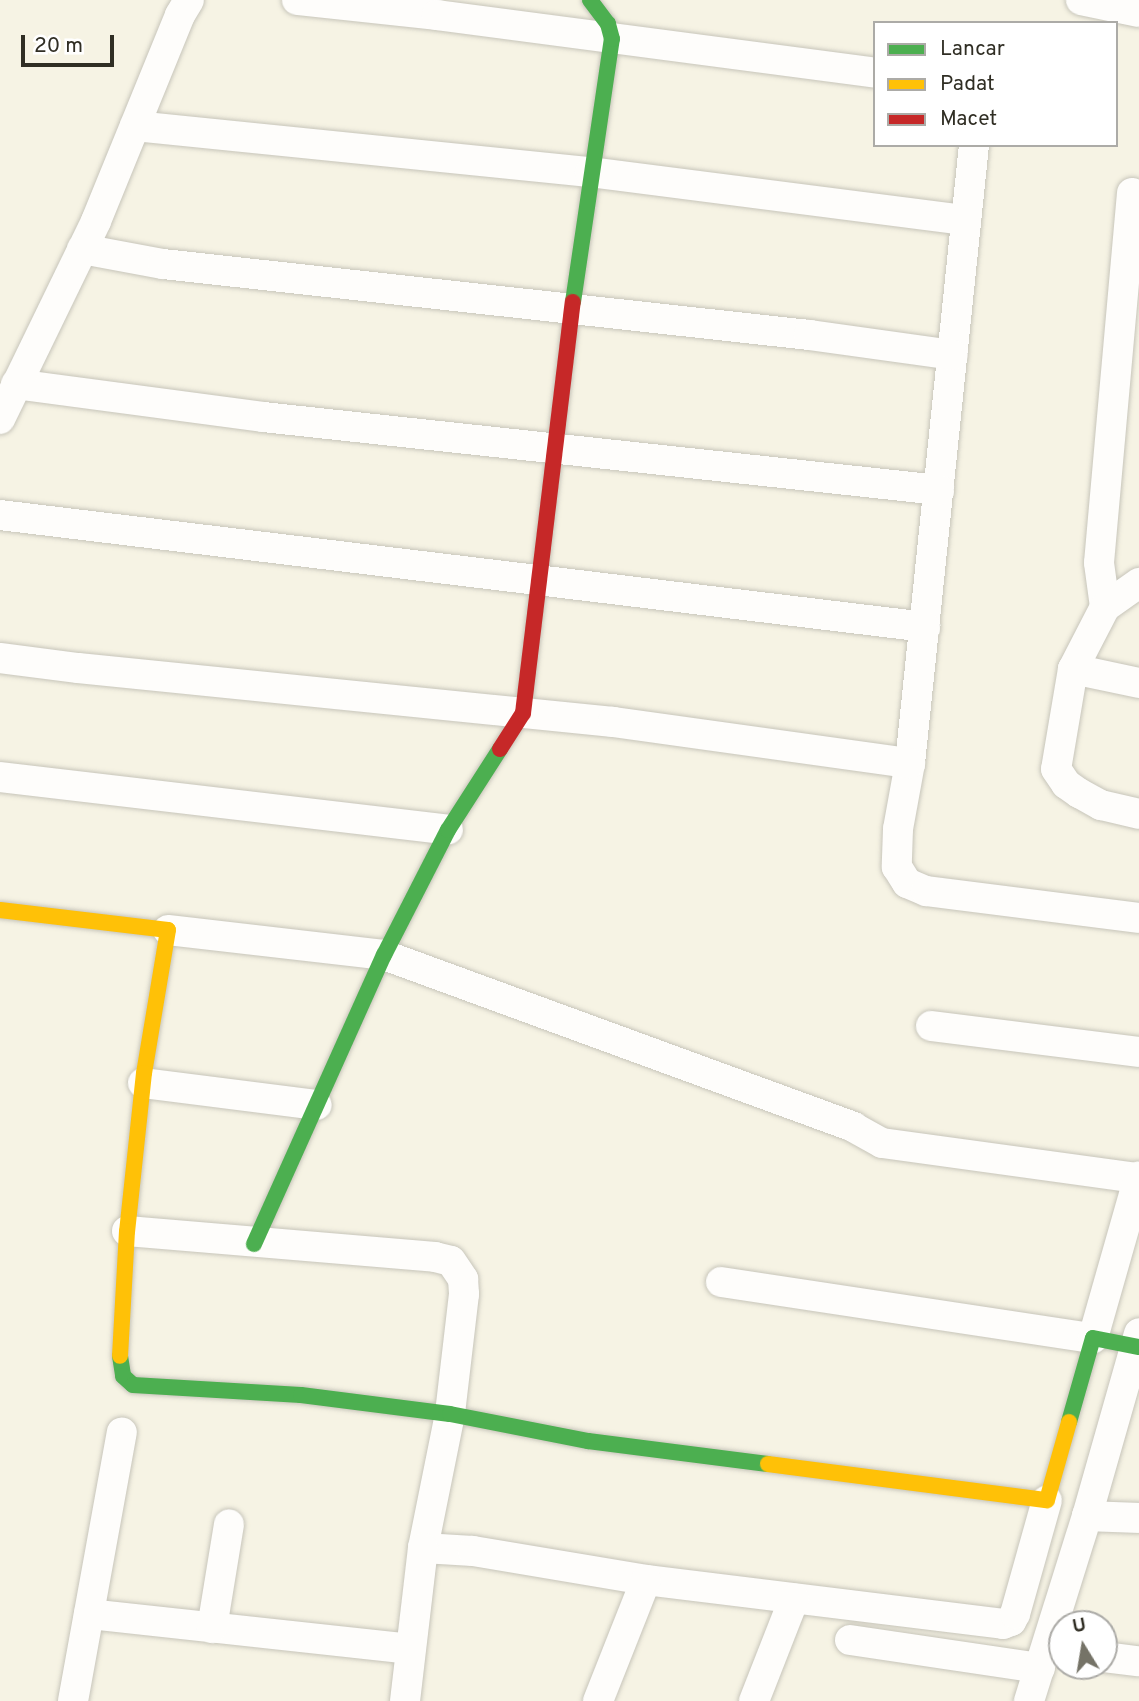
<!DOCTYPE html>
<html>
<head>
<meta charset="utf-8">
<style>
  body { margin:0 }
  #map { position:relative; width:1139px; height:1701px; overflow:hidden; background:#f6f3e4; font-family:Overpass,sans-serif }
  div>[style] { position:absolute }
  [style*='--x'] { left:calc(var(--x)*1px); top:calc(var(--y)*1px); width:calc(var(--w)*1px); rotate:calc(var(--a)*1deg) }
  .roads { filter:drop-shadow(0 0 2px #c7c5ba) drop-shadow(0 0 2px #c7c5ba) }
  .street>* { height:30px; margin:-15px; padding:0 15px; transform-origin:15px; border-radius:15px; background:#fefdfb }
  .fast>* { height:16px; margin:-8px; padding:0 8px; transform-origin:8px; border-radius:8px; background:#4caf50 }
  .slow>* { height:16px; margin:-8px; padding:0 8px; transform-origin:8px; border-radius:8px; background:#ffc107 }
  .jam>* { height:16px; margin:-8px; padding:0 8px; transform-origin:8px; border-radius:8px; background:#c62828 }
  span { translate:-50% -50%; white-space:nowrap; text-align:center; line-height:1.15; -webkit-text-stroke:7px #fff; paint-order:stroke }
  .legend { position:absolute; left:873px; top:21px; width:245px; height:126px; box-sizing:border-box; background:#fff; border:2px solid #acaba7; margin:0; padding:9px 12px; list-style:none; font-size:21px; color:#302e24 }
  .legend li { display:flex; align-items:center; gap:14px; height:35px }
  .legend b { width:35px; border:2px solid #acaba7 }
  .north { position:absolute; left:1048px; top:1610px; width:70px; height:70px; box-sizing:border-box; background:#fff; border:2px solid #acaba7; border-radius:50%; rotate:349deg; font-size:19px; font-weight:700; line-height:28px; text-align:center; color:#302e24 }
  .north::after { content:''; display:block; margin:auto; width:24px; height:32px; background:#757367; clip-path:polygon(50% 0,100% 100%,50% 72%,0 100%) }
  .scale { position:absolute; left:21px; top:35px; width:93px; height:32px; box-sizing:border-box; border:4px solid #302e24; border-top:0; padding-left:9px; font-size:21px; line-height:24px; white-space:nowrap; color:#302e24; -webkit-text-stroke:5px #fff; paint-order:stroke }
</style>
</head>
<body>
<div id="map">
  <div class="roads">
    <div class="street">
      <i style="--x:297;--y:0;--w:141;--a:6.1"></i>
      <i style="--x:437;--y:15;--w:442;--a:7.5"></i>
      <i style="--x:1081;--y:0;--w:59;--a:11.7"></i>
      <i style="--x:135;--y:126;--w:457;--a:5.8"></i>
      <i style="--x:590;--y:172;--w:379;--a:7.3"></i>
      <i style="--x:974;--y:145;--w:621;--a:95.91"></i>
      <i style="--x:910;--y:763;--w:67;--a:100.3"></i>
      <i style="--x:898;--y:829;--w:38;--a:92"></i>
      <i style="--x:897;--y:867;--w:19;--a:58"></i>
      <i style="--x:907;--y:883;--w:21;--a:23"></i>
      <i style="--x:926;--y:891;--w:215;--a:7.2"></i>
      <i style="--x:1132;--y:193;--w:371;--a:95.1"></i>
      <i style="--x:1099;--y:563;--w:44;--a:82.2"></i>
      <i style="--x:1105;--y:607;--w:70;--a:117.3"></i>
      <i style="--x:1073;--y:669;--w:67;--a:12"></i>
      <i style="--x:82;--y:249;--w:82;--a:10.5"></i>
      <i style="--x:163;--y:264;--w:650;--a:6.27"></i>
      <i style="--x:809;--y:335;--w:145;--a:7.9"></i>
      <i style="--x:16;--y:384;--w:249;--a:7.6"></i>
      <i style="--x:263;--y:417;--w:680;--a:6.16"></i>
      <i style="--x:0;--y:419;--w:220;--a:-64.1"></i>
      <i style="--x:96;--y:221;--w:222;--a:-67.8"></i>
      <i style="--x:180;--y:15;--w:17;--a:-59"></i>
      <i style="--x:0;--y:515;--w:932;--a:6.9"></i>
      <i style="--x:1105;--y:607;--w:42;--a:-35.2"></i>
      <i style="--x:0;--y:658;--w:79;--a:7.3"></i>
      <i style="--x:78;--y:668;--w:538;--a:5.76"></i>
      <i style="--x:613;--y:722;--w:300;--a:7.9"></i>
      <i style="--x:1073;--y:669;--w:101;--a:99.6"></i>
      <i style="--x:1056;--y:769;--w:18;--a:56"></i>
      <i style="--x:1066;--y:784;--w:16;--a:35"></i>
      <i style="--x:1079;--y:793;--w:25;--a:29"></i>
      <i style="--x:1101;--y:805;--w:39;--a:13"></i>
      <i style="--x:0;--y:777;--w:451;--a:6.7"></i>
      <i style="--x:168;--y:930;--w:217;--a:6.6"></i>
      <i style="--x:384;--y:955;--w:500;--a:20.1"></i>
      <i style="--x:853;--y:1127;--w:33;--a:29"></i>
      <i style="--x:882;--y:1143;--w:258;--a:7.8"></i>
      <i style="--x:931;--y:1026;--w:210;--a:7.1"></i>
      <i style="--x:143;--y:1083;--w:175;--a:7.2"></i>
      <i style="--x:127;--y:1231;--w:309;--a:4.8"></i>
      <i style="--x:435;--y:1257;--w:16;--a:14"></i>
      <i style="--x:451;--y:1261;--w:22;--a:56"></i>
      <i style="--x:463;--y:1279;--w:15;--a:86"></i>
      <i style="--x:464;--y:1294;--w:121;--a:96.7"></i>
      <i style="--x:450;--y:1414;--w:137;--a:101.4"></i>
      <i style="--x:423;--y:1548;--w:50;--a:3.4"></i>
      <i style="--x:473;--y:1551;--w:175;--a:9.5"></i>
      <i style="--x:646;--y:1580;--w:360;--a:7"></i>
      <i style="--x:1003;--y:1624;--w:9;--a:-21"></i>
      <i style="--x:1011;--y:1621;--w:8;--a:-60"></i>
      <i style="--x:1015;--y:1614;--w:118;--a:-74.3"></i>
      <i style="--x:721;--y:1282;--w:376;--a:8.6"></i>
      <i style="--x:1093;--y:1338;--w:168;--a:-74.1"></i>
      <i style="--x:1087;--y:1516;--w:52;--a:2.2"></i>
      <i style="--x:89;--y:1614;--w:323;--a:6.2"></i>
      <i style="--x:212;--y:1628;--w:105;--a:-80.7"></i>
      <i style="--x:850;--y:1640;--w:192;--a:8.4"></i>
      <i style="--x:1104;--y:1657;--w:35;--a:7"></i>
      <i style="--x:73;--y:1701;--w:273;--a:-79.7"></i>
      <i style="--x:405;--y:1701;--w:154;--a:-83.3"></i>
      <i style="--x:598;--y:1701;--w:130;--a:-68.4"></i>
      <i style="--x:754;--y:1701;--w:110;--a:-68.6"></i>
      <i style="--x:1029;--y:1701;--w:194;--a:-72.6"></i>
      <i style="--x:1087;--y:1516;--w:190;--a:-74.1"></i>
    </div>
    <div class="fast">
      <i style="--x:573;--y:302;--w:266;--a:-81.6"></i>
      <i style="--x:612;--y:39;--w:16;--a:-105"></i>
      <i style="--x:608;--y:24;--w:30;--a:-127"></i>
      <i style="--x:254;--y:1244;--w:317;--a:-65.8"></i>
      <i style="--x:384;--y:955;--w:140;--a:-62.9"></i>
      <i style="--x:448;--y:830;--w:96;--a:-57.3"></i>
      <i style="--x:120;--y:1356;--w:20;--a:81"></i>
      <i style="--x:123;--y:1376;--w:13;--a:42"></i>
      <i style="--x:133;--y:1385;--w:168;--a:3.4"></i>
      <i style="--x:301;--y:1395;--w:150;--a:7.3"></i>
      <i style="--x:450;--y:1414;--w:141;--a:11.1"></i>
      <i style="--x:588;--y:1441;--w:181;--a:7.3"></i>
      <i style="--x:1069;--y:1422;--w:87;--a:-74.1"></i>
      <i style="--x:1093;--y:1338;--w:47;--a:11.1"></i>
    </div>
    <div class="slow">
      <i style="--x:0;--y:910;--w:169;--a:6.8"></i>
      <i style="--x:168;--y:930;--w:145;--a:99.5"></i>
      <i style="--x:144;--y:1073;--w:159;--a:96.1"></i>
      <i style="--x:127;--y:1231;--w:125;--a:93.2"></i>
      <i style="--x:768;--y:1464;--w:281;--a:7.4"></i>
      <i style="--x:1047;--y:1500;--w:81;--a:-74.2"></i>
    </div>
    <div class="jam">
      <i style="--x:500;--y:749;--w:43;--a:-57.4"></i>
      <i style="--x:523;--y:713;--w:414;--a:-83.1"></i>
    </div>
  </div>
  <ul class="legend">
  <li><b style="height:9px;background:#4caf50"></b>Lancar</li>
  <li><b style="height:9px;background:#ffc107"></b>Padat</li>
  <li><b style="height:9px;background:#c62828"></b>Macet</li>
  </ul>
  <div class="north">U</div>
  <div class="scale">20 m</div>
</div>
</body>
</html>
